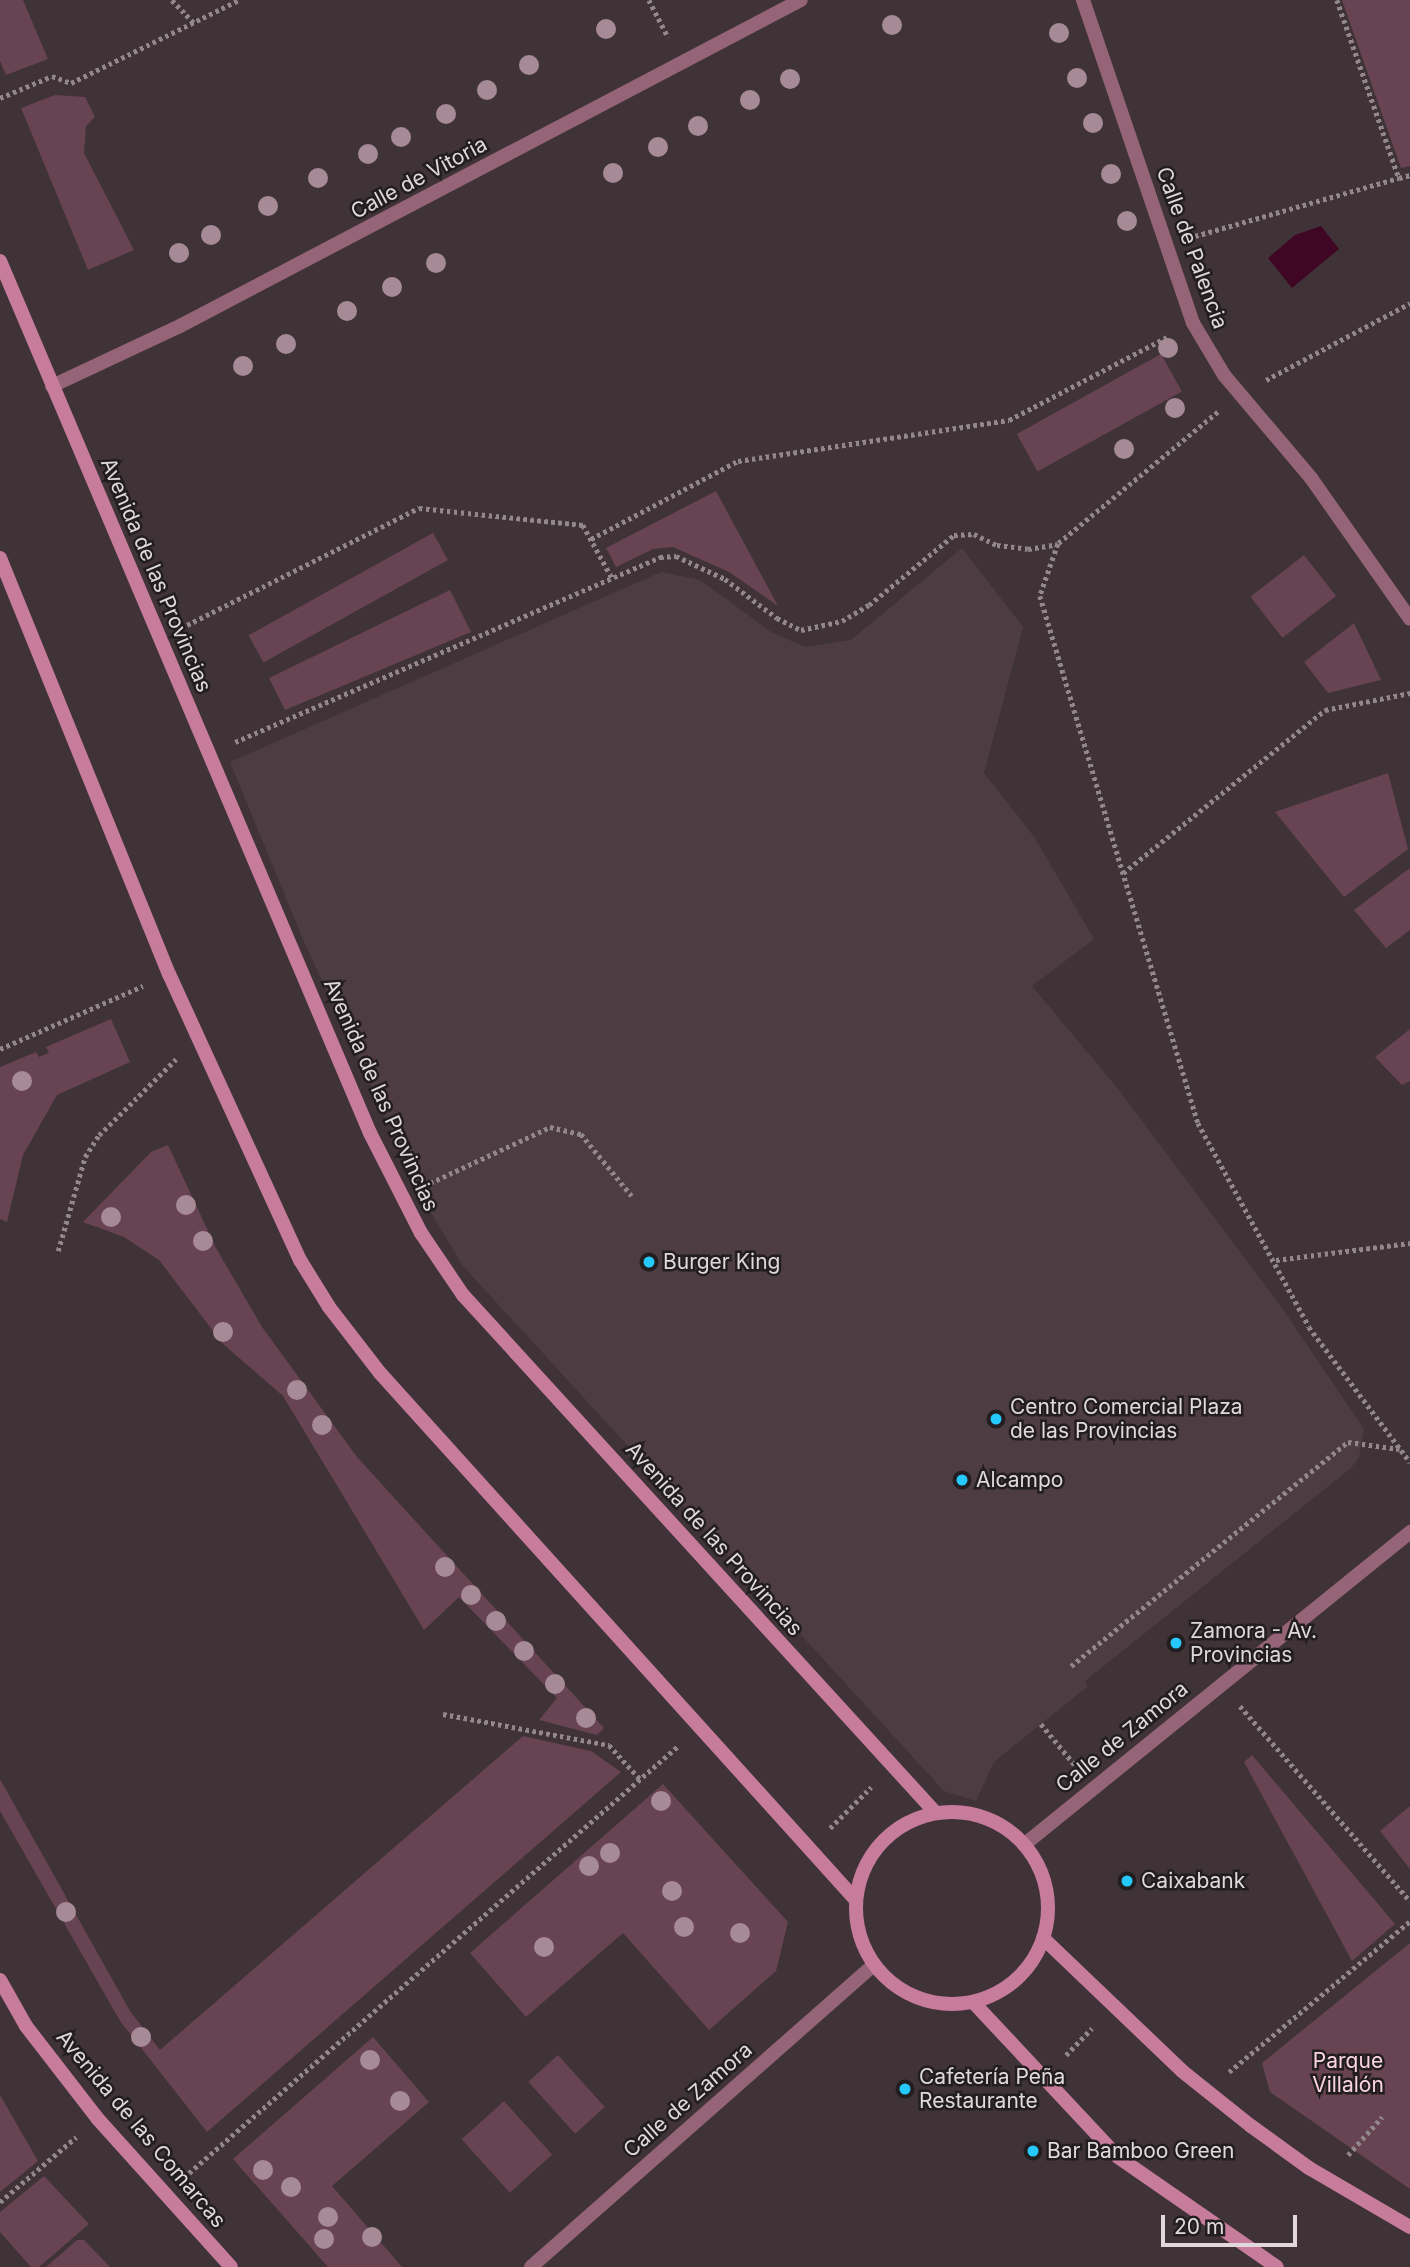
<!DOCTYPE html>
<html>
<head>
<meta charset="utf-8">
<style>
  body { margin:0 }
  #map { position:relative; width:1410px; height:2267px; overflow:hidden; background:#3f3338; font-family:Inter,sans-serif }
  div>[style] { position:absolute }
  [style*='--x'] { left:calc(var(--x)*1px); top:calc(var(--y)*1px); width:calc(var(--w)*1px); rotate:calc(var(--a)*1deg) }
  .built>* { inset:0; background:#4e3c43 }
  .green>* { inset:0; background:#684352; transform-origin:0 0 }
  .water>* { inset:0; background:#400725 }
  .path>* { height:4.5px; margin-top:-2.25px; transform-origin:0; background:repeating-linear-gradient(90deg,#92888c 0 3.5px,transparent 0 7px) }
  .street>* { height:14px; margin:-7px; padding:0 7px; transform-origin:7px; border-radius:7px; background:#956477 }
  .secondary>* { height:14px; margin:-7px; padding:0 7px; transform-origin:7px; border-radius:7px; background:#c87c9b }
  .secondary>.ring { margin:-7px; padding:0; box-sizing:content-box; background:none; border:14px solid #c87c9b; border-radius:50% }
  .trees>* { width:20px; height:20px; margin:-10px; border-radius:50%; background:#a68b96 }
  .dots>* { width:19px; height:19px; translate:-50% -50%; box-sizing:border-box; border:4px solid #221d1f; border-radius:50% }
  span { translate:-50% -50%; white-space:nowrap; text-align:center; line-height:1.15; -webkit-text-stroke:5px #221d1f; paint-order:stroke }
  .street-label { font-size:21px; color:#e0d8db }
  .poi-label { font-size:21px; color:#e0d8db }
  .left { translate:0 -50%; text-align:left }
  .park-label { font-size:21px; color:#fbd3e2 }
  .scale { position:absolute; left:1161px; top:2215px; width:136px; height:32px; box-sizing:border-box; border:4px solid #e0d8db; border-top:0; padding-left:9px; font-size:21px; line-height:24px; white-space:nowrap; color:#e0d8db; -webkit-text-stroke:5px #221d1f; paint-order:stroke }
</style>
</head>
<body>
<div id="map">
  <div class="built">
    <i style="clip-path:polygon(962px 548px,1023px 627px,984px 773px,1035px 838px,1094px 939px,1032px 986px,1119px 1090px,1280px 1305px,1364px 1429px,1359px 1457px,1351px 1468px,1085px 1681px,1088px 1686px,994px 1762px,976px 1801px,944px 1791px,463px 1266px,427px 1206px,305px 944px,230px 762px,661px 572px,700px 580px,771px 632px,805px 647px,851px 640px)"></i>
  </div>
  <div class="green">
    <i style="clip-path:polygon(0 0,23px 0,48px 59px,6px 75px,0 61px)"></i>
    <i style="clip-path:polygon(1342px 0,1410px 0,1410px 166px,1401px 168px)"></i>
    <i style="clip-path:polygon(55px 95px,85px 97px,95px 117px,86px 126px,84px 153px,134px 250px,88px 270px,21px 108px)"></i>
    <i style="left:1161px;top:354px;width:43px;height:165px;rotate:61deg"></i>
    <i style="clip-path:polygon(716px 491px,778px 606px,729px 572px,673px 547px,653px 549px,616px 567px,606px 548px)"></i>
    <i style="left:433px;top:533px;width:31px;height:211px;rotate:61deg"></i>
    <i style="left:1304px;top:555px;width:52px;height:68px;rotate:52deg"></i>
    <i style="clip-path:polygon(450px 590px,471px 632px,285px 710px,269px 678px)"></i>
    <i style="clip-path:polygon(1354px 623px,1381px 680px,1328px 693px,1304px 662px)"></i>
    <i style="clip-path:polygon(1388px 773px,1408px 849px,1344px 897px,1275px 812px)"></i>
    <i style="clip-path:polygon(1410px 868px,1410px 930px,1386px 948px,1354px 910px)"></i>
    <i style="clip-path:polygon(111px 1019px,130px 1062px,57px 1095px,23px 1155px,7px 1222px,0 1219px,0 1067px,36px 1052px,39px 1057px,49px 1053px,46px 1047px)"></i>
    <i style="clip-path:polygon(1410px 1029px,1410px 1081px,1402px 1085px,1375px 1057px)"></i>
    <i style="clip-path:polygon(168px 1145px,216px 1248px,262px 1327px,357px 1457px,604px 1728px,597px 1735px,539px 1720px,557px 1698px,459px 1597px,424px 1630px,283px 1396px,223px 1344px,159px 1260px,124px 1237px,83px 1222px,151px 1152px)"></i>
    <i style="clip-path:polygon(523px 1736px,591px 1751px,621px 1772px,207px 2132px,120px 2021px,0 1811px,0 1779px,130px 2011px,160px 2050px)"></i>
    <i style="clip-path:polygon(1252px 1755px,1395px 1924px,1352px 1961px,1244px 1762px)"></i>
    <i style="clip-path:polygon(663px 1784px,788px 1922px,776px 1971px,709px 2030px,623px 1933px,526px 2017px,470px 1953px)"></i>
    <i style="clip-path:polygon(1410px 1806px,1410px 1869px,1380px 1831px)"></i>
    <i style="clip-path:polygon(1410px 1943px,1410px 2189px,1270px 2092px,1262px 2063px)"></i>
    <i style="clip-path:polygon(373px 2037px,429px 2102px,332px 2186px,402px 2267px,328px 2267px,233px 2159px)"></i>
    <i style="left:558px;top:2055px;width:70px;height:40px;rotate:48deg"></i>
    <i style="clip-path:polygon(0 2095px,38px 2161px,0 2192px)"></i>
    <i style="left:504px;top:2101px;width:72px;height:57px;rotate:48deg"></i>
    <i style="clip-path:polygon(44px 2176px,89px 2224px,39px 2267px,31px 2267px,0 2232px,0 2212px)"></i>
    <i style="clip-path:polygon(77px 2240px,84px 2240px,110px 2267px,46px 2267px)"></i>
  </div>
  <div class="water">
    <i style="clip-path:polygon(1321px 226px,1339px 249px,1292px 288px,1268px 258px,1295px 235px)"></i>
  </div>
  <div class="path">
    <i style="--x:172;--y:0;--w:32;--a:46"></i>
    <i style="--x:649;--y:0;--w:42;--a:62.8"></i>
    <i style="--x:1337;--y:0;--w:188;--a:70.8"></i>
    <i style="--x:1399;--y:178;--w:11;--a:-15"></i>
    <i style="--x:0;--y:98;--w:56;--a:-22.9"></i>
    <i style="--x:52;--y:76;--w:20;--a:20"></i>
    <i style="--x:71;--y:83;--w:187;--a:-26.3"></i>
    <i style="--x:1195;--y:236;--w:212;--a:-15.9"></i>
    <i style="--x:1266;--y:380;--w:163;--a:-28.1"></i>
    <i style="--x:1218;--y:412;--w:207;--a:140.5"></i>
    <i style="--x:1058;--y:544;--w:55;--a:109.1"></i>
    <i style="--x:1040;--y:596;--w:550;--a:73.31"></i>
    <i style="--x:1198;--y:1123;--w:232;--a:61.4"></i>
    <i style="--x:1309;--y:1327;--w:169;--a:53.2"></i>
    <i style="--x:591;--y:539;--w:166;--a:-28"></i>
    <i style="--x:738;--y:461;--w:274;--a:-8.6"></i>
    <i style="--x:1009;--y:420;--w:178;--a:-27.7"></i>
    <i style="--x:187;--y:625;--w:260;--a:-26.8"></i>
    <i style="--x:419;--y:508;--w:165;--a:5.9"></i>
    <i style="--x:583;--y:525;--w:60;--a:61.3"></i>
    <i style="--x:235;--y:742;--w:464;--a:-23.5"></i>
    <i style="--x:660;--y:557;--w:16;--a:-4"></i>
    <i style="--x:676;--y:556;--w:54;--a:25.1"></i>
    <i style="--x:725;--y:579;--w:65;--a:36.9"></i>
    <i style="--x:777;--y:618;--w:27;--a:27"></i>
    <i style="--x:801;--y:630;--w:42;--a:-12.4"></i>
    <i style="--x:842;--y:621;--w:31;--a:-31"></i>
    <i style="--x:869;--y:605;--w:110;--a:-39.5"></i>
    <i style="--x:954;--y:535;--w:20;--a:-3"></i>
    <i style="--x:974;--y:534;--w:25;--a:26"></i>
    <i style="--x:997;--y:545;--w:31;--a:7"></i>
    <i style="--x:1028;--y:549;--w:30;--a:-9"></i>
    <i style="--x:1123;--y:873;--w:260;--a:-38.9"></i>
    <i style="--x:1325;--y:710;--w:87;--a:-11.3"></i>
    <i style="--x:0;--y:1049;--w:156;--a:-23.8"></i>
    <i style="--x:430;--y:1183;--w:132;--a:-25"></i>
    <i style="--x:550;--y:1127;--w:32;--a:13"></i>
    <i style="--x:581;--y:1134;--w:80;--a:50.6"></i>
    <i style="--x:58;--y:1251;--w:98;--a:-74"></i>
    <i style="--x:85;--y:1157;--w:26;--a:-58"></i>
    <i style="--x:99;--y:1135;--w:108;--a:-44.6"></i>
    <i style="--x:1276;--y:1260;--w:135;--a:-7.2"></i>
    <i style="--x:1071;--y:1666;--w:356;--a:-39"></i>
    <i style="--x:1348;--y:1442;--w:52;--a:7.7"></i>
    <i style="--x:1240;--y:1706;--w:259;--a:48.9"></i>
    <i style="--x:443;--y:1714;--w:169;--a:10.6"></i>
    <i style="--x:609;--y:1745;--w:46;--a:47.6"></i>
    <i style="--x:1041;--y:1724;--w:53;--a:50.3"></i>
    <i style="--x:830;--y:1828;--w:58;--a:-45"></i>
    <i style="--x:1066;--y:2055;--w:37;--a:-46"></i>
    <i style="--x:1229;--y:2072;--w:236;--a:-39.8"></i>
    <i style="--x:1348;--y:2155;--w:51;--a:-48.2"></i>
    <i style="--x:189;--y:2173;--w:649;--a:-41.13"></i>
    <i style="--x:0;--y:2202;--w:100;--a:-40.5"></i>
  </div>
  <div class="street">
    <i style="--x:1083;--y:0;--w:341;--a:71.2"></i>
    <i style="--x:1193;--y:323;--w:61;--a:59.2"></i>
    <i style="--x:1224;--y:375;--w:135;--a:49.8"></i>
    <i style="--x:1311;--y:478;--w:172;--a:54.9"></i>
    <i style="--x:52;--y:386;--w:141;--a:-25.1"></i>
    <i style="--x:180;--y:326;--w:701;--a:-27.7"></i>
    <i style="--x:1025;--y:1844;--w:496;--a:-39"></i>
    <i style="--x:531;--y:2267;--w:456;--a:-41.4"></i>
  </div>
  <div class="secondary">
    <i style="--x:0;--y:261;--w:947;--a:67.01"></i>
    <i style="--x:370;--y:1133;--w:112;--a:63"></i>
    <i style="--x:421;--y:1233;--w:75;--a:55.9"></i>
    <i style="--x:463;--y:1295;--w:700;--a:47.61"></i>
    <i style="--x:0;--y:558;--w:449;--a:67.9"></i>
    <i style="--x:169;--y:974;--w:315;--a:65.4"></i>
    <i style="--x:300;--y:1260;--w:55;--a:58.3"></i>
    <i style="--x:329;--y:1307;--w:83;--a:52.3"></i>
    <i style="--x:380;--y:1373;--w:709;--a:47.92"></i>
    <i class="ring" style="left:856px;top:1812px;width:178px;height:178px"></i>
    <i style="--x:1043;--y:1938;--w:192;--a:43.7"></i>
    <i style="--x:1182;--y:2071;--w:88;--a:38.6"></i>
    <i style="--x:1251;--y:2126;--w:72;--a:35.9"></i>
    <i style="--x:1309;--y:2168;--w:117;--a:30.3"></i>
    <i style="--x:0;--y:1980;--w:53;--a:60.5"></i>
    <i style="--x:26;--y:2026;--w:116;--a:52.3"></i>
    <i style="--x:97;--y:2118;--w:200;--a:48"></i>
    <i style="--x:973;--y:2002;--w:212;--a:46.9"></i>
    <i style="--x:1118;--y:2157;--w:193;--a:34.7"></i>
  </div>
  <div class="trees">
    <i style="left:892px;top:25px"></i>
    <i style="left:606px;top:29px"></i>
    <i style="left:1059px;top:33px"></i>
    <i style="left:529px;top:65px"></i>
    <i style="left:1077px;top:78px"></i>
    <i style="left:790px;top:79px"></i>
    <i style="left:487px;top:90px"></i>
    <i style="left:750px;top:100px"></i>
    <i style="left:446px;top:114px"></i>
    <i style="left:1093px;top:123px"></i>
    <i style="left:698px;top:126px"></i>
    <i style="left:401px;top:137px"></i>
    <i style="left:658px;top:147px"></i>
    <i style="left:368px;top:154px"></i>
    <i style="left:613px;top:173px"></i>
    <i style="left:1111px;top:174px"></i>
    <i style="left:318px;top:178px"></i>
    <i style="left:268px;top:206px"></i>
    <i style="left:1127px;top:221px"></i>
    <i style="left:211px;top:235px"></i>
    <i style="left:179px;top:253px"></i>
    <i style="left:436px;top:263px"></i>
    <i style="left:392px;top:287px"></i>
    <i style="left:347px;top:311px"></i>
    <i style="left:286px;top:344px"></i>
    <i style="left:1168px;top:348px"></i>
    <i style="left:243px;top:366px"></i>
    <i style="left:1175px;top:408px"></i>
    <i style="left:1124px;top:449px"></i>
    <i style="left:22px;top:1081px"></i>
    <i style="left:186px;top:1205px"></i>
    <i style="left:111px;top:1217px"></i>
    <i style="left:203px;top:1241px"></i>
    <i style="left:223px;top:1332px"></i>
    <i style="left:297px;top:1390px"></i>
    <i style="left:322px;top:1425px"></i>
    <i style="left:445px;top:1567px"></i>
    <i style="left:471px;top:1595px"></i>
    <i style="left:496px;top:1621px"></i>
    <i style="left:524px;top:1651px"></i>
    <i style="left:555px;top:1684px"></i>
    <i style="left:586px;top:1718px"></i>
    <i style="left:661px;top:1801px"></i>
    <i style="left:610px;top:1853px"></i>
    <i style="left:589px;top:1866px"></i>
    <i style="left:672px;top:1891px"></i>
    <i style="left:66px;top:1912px"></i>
    <i style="left:684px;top:1927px"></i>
    <i style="left:740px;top:1933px"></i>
    <i style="left:544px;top:1947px"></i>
    <i style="left:141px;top:2037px"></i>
    <i style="left:370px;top:2060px"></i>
    <i style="left:400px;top:2101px"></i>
    <i style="left:263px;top:2170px"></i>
    <i style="left:291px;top:2187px"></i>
    <i style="left:328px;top:2217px"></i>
    <i style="left:372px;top:2237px"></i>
    <i style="left:324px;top:2239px"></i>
  </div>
  <div class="dots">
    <i style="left:649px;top:1262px;background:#25c9fe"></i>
    <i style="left:996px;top:1419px;background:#25c9fe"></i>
    <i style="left:962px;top:1480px;background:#25c9fe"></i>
    <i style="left:1176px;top:1643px;background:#25c9fe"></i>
    <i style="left:1127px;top:1881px;background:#25c9fe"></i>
    <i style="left:905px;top:2089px;background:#25c9fe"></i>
    <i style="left:1033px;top:2151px;background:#25c9fe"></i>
  </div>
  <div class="street-label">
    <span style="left:419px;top:178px;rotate:-28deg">Calle de Vitoria</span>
    <span style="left:1192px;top:248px;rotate:70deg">Calle de Palencia</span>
    <span style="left:156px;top:575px;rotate:67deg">Avenida de las Provincias</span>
    <span style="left:381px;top:1095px;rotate:66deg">Avenida de las Provincias</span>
    <span style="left:714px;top:1539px;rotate:48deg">Avenida de las Provincias</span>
    <span style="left:1122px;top:1737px;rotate:-39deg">Calle de Zamora</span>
    <span style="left:688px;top:2100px;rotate:-41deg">Calle de Zamora</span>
    <span style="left:141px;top:2129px;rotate:50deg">Avenida de las Comarcas</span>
  </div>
  <div class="poi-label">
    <span class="left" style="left:663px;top:1262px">Burger King</span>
    <span class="left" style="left:1010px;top:1419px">Centro Comercial Plaza<br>de las Provincias</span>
    <span class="left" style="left:976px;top:1480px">Alcampo</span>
    <span class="left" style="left:1190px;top:1643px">Zamora - Av.<br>Provincias</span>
    <span class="left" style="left:1141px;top:1881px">Caixabank</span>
    <span class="left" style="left:919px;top:2089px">Cafetería Peña<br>Restaurante</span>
    <span class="left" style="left:1047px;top:2151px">Bar Bamboo Green</span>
  </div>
  <div class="park-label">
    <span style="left:1348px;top:2073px">Parque<br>Villalón</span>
  </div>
  <div class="scale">20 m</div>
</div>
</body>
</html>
